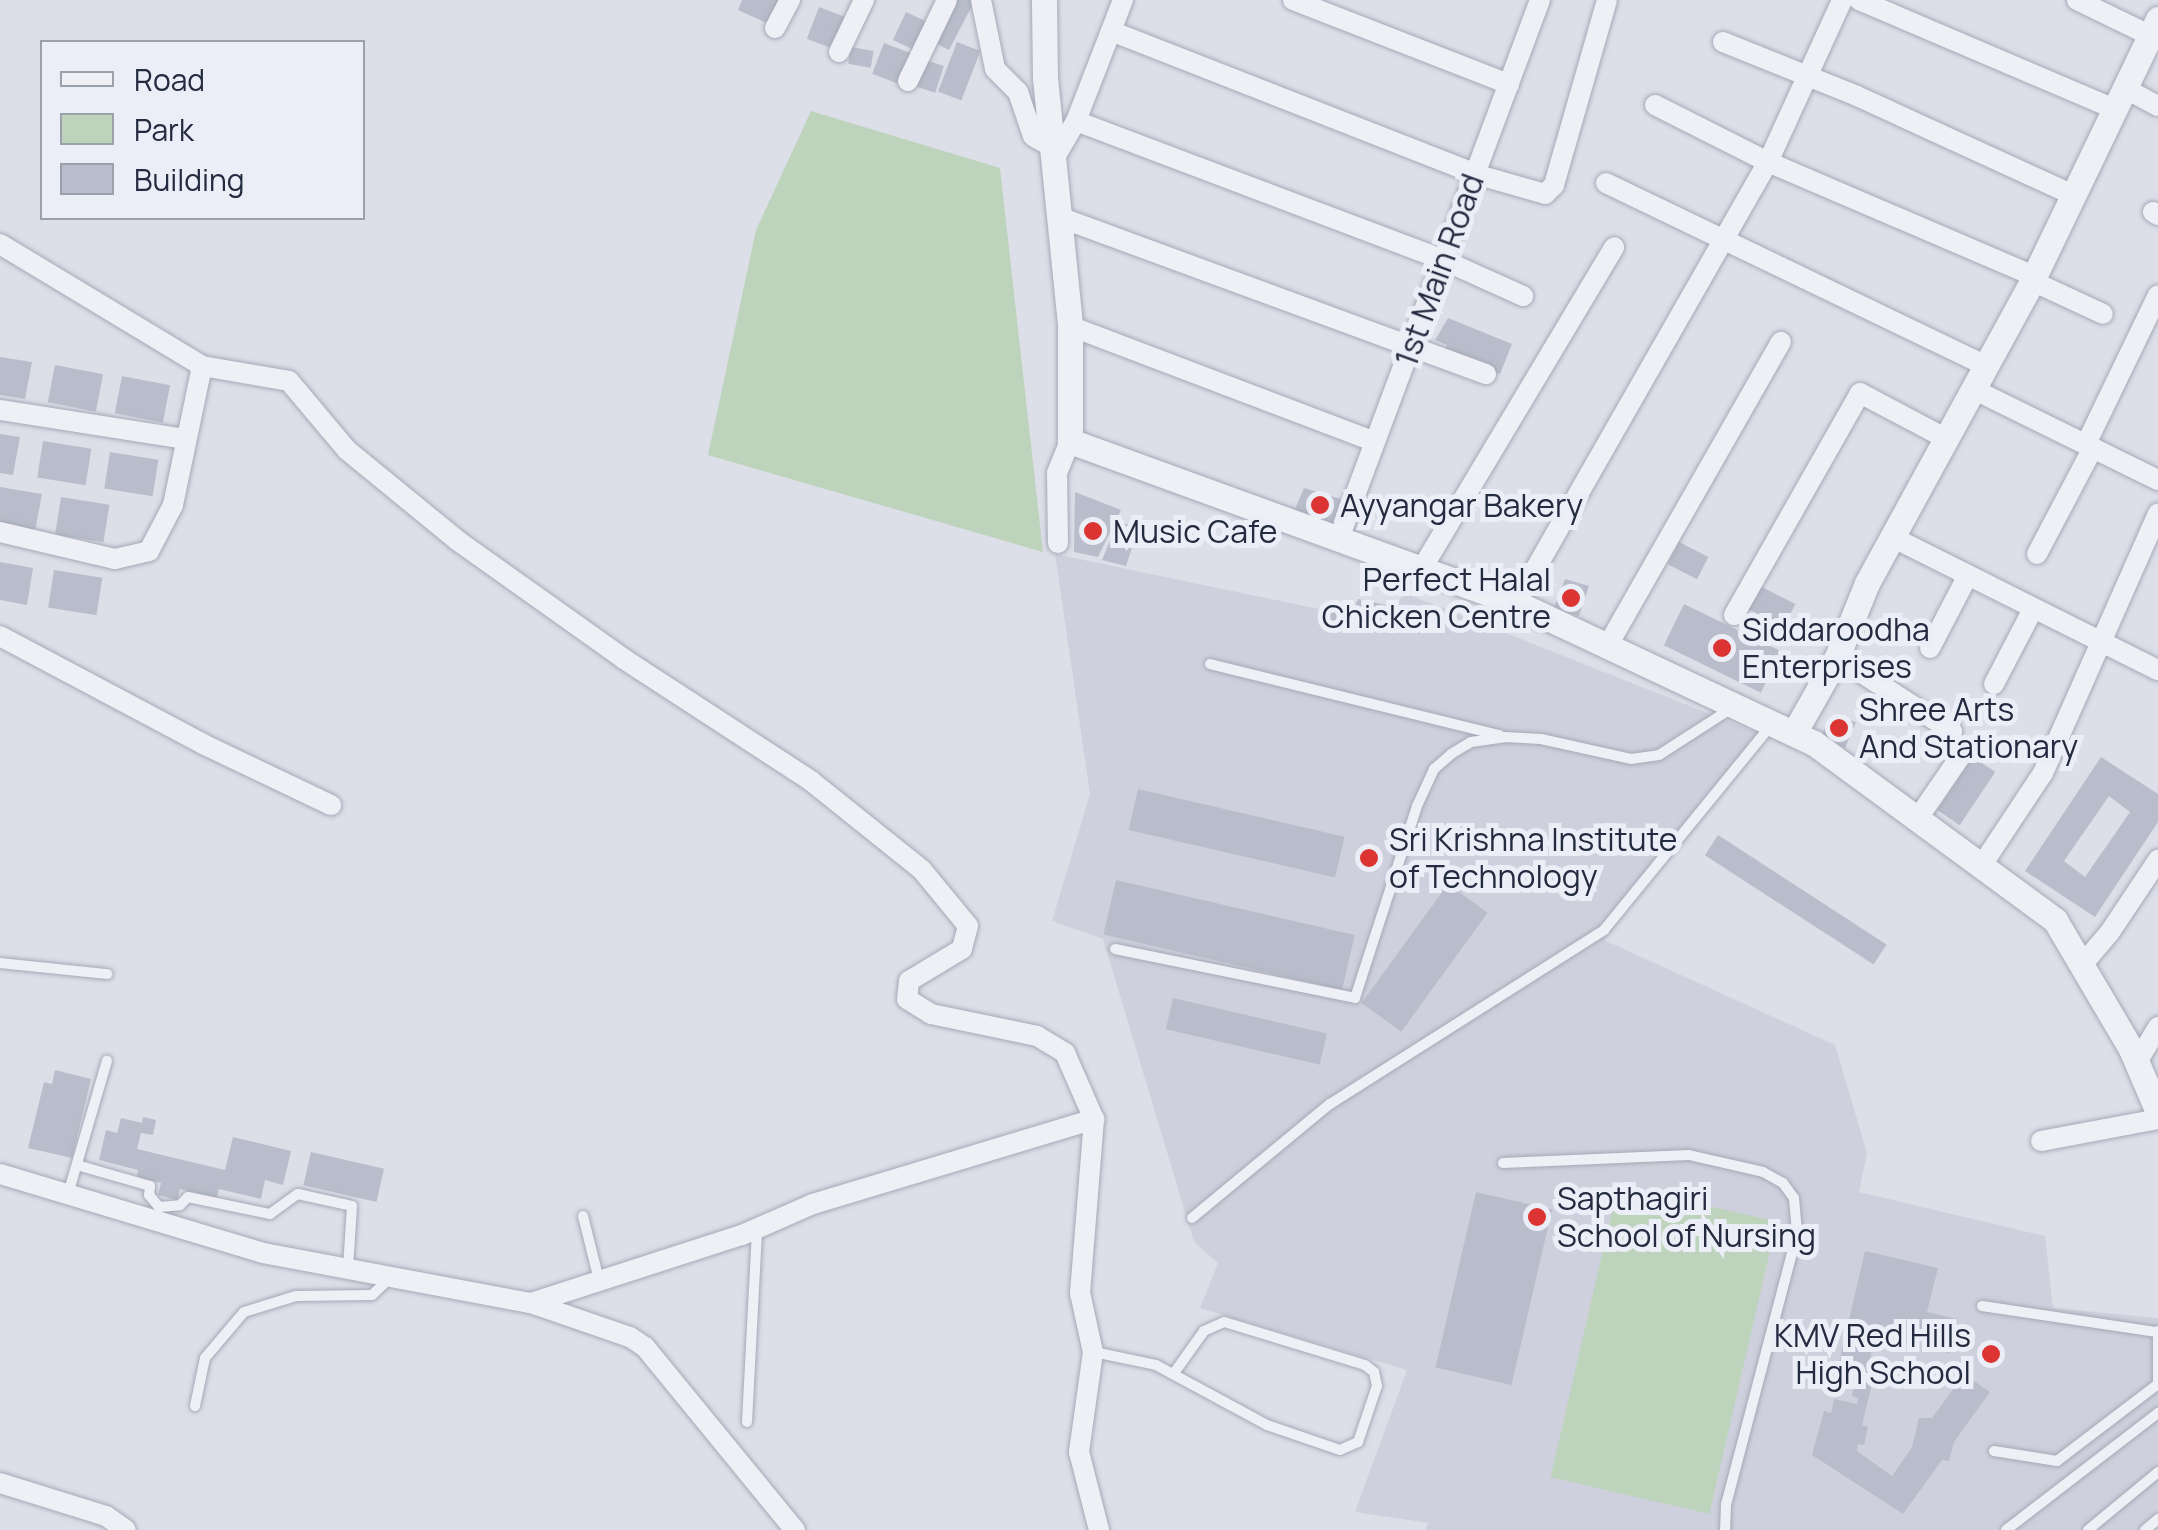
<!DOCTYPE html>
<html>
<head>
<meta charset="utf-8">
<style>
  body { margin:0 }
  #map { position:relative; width:2158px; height:1530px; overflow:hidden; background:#dcdfe8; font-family:Manrope,sans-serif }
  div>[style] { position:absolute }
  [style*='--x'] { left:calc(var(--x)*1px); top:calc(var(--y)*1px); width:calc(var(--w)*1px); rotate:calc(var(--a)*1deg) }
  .built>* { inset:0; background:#ced1dd }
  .green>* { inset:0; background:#bed3bc; transform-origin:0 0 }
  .building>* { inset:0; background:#b9bdcb; transform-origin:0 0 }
  .roads { filter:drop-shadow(0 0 2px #a5a9b6) drop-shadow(0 0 2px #a5a9b6) }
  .service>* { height:10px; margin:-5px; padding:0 5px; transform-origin:5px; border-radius:5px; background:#eff0f6 }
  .minor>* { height:20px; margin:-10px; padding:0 10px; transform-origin:10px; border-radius:10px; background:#eff0f6 }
  .tertiary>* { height:25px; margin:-12.5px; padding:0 12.5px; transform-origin:12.5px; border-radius:12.5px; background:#eff0f6 }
  .dots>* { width:28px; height:28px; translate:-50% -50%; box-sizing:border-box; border:5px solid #ebeef6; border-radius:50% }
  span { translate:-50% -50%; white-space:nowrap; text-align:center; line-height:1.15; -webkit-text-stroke:10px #ebeef6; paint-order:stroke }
  .street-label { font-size:32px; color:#242a40 }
  .poi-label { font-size:32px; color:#242a40 }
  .left { translate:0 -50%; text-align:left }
  .right { translate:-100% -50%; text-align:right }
  .legend { position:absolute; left:40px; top:40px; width:325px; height:180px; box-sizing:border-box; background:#ebeef6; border:2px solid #9ba0ad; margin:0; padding:12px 18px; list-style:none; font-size:30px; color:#242a40 }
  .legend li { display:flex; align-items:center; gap:20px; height:50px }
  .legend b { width:50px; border:2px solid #9ba0ad }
</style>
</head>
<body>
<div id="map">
  <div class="built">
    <i style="clip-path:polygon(1055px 554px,1381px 622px,1405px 593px,1763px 735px,1604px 940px,1835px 1045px,1867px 1153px,1859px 1192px,2045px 1236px,2053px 1308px,2158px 1318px,2158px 1518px,2145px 1530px,1425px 1530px,1429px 1523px,1355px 1512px,1407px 1370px,1200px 1308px,1218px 1263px,1194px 1242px,1103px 939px,1052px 921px,1090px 794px)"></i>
  </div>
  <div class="green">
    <i style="clip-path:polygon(811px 111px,1000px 168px,1043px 552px,708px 455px,756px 230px)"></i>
    <i style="left:1618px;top:1185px;width:163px;height:300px;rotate:13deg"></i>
  </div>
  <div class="building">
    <i style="clip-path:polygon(742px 0,780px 0,769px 24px,738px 10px)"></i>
    <i style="clip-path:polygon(952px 0,975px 0,949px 50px,931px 41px)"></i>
    <i style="left:819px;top:7px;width:28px;height:34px;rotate:21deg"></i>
    <i style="left:906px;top:12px;width:23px;height:31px;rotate:25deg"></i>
    <i style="left:957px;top:42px;width:25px;height:53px;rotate:21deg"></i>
    <i style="left:884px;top:43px;width:31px;height:33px;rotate:21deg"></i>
    <i style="left:851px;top:47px;width:23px;height:17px;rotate:10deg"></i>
    <i style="left:922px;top:59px;width:23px;height:28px;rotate:18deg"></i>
    <i style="clip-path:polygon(1448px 318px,1512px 344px,1500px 374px,1444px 352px,1447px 345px,1435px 340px)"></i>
    <i style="clip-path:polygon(0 357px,32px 362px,25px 399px,0 395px)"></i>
    <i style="left:55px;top:365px;width:49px;height:38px;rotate:11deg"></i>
    <i style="left:122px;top:376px;width:49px;height:38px;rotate:11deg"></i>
    <i style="clip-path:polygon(0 434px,20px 437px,13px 475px,0 473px)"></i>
    <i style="left:43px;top:441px;width:49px;height:37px;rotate:9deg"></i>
    <i style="left:110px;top:452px;width:49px;height:37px;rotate:9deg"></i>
    <i style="clip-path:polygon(0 487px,42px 494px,35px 531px,0 525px)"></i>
    <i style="clip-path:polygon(1304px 488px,1344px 500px,1335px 526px,1295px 509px)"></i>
    <i style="clip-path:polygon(1075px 492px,1121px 510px,1098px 557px,1074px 552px)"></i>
    <i style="left:61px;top:497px;width:49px;height:38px;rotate:9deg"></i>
    <i style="clip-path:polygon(1118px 522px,1139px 527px,1126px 566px,1102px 560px)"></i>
    <i style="left:1679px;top:542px;width:33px;height:25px;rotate:27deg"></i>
    <i style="clip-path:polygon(0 562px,33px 568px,27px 605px,0 600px)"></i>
    <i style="left:54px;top:570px;width:49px;height:38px;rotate:9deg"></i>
    <i style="clip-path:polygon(1565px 579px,1589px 586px,1579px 616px,1553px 610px)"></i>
    <i style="left:1758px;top:585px;width:42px;height:26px;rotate:27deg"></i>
    <i style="clip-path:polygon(1358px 599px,1386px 605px,1380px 631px,1348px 622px)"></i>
    <i style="left:1330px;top:600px;width:16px;height:27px;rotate:14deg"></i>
    <i style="left:1684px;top:604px;width:108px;height:46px;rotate:26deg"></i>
    <i style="clip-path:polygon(1832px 716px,1856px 722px,1845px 748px,1821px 735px)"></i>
    <i style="left:1973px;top:757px;width:27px;height:64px;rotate:34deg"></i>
    <i style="clip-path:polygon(evenodd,2101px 757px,2158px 794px,2158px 822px,2095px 917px,2025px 871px,2101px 757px,2109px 796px,2130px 812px,2085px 877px,2064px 861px,2109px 796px)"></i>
    <i style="left:1138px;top:789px;width:212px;height:42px;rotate:13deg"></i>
    <i style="left:1718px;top:835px;width:201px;height:24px;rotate:33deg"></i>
    <i style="left:1116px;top:880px;width:245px;height:56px;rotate:13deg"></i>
    <i style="left:1448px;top:884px;width:49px;height:147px;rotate:36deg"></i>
    <i style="left:1173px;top:998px;width:158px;height:32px;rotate:13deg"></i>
    <i style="clip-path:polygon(55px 1070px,91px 1079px,72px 1158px,28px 1148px,44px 1082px,52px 1084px)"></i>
    <i style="clip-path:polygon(143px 1117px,156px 1120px,153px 1135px,141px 1133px,137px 1149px,225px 1170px,233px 1137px,291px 1151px,283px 1185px,265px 1180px,261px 1199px,219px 1189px,217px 1198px,180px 1189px,177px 1200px,158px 1195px,161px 1183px,137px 1177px,138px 1170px,99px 1160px,106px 1130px,117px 1133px,121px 1118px,142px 1123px)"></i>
    <i style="left:311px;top:1152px;width:75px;height:34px;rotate:13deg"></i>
    <i style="left:1476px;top:1192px;width:78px;height:180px;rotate:13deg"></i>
    <i style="clip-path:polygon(1865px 1251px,1938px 1268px,1927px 1312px,1958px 1319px,1950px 1353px,1922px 1347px,1924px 1337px,1912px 1334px,1910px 1345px,1875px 1337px,1865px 1382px,1872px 1384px,1862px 1425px,1868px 1427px,1864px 1445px,1858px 1444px,1857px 1451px,1892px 1476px,1912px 1447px,1919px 1418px,1932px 1418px,1964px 1374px,1990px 1392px,1954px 1442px,1949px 1461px,1942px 1460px,1903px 1514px,1812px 1455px,1824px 1411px,1831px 1413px,1834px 1399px,1857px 1404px,1858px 1398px,1852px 1396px,1854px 1386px,1861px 1387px,1862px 1381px,1836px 1375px)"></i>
  </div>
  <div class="roads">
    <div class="service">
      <i style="--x:1210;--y:664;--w:298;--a:13.8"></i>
      <i style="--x:1115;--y:949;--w:245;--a:11.5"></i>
      <i style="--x:1355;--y:998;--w:202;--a:-72.1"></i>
      <i style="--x:1417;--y:806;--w:41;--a:-65.3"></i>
      <i style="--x:1434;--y:769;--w:23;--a:-41"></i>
      <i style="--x:1451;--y:754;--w:23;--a:-31"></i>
      <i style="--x:1471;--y:742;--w:34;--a:-8"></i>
      <i style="--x:1505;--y:737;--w:36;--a:3"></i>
      <i style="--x:1541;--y:739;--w:92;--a:12.5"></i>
      <i style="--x:1631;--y:759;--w:28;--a:-8"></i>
      <i style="--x:1659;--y:755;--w:87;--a:-32.8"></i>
      <i style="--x:0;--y:963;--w:108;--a:5.9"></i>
      <i style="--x:1503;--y:1163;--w:186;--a:-2.5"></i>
      <i style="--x:1689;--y:1155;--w:76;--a:12.9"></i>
      <i style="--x:1763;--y:1172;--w:23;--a:29"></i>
      <i style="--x:1783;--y:1183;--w:19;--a:54"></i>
      <i style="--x:1794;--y:1198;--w:36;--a:85"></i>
      <i style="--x:1797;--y:1234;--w:279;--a:104.7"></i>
      <i style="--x:1726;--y:1504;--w:26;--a:92"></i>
      <i style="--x:77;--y:1165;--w:76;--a:16"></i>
      <i style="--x:150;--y:1186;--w:9;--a:96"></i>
      <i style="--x:149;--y:1195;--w:16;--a:50"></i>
      <i style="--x:159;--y:1207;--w:21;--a:-5"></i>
      <i style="--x:180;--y:1205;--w:11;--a:-45"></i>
      <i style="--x:188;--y:1197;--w:84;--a:11.7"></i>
      <i style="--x:270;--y:1214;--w:34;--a:-36"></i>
      <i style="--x:298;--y:1194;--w:55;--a:12.5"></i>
      <i style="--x:352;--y:1206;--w:62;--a:93.7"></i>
      <i style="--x:68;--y:1194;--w:139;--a:-73.7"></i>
      <i style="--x:583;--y:1216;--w:66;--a:76"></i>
      <i style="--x:1192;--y:1218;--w:179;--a:-39.6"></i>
      <i style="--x:1330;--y:1104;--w:325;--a:-32.4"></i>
      <i style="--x:1604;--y:930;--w:267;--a:-50.8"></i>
      <i style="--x:1982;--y:1306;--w:177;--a:8.5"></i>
      <i style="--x:1094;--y:1352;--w:63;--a:11.8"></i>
      <i style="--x:1156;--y:1365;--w:126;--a:28.4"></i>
      <i style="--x:1267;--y:1425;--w:77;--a:18.9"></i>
      <i style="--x:1340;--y:1450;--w:20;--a:-24"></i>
      <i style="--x:1358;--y:1442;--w:59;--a:-71.3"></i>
      <i style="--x:1377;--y:1386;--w:14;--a:-102"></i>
      <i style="--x:1374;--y:1372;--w:11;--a:-142"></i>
      <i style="--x:1365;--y:1365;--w:147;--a:-163"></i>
      <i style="--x:1224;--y:1322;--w:22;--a:156"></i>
      <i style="--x:1204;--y:1331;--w:52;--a:125.5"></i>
      <i style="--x:195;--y:1406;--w:49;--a:-78.2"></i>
      <i style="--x:205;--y:1358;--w:60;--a:-49.7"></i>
      <i style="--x:244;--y:1312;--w:54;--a:-17.1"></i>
      <i style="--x:296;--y:1296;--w:76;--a:-0.8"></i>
      <i style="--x:372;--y:1295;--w:25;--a:-43"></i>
      <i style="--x:747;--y:1422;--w:192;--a:-87"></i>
      <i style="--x:1994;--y:1451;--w:64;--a:9"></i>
      <i style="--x:2057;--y:1461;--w:127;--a:-37.3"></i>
      <i style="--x:2158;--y:1384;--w:53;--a:-90"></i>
      <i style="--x:2006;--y:1530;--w:192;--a:-37.6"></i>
      <i style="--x:2088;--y:1530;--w:91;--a:-39.6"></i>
      <i style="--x:2145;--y:1530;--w:17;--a:-40"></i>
    </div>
    <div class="minor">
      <i style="--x:981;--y:0;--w:70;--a:78.5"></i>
      <i style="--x:995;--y:69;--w:33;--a:45"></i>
      <i style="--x:1018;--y:92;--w:46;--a:71.2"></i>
      <i style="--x:1033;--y:136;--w:22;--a:30"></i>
      <i style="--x:1293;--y:0;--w:232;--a:21.3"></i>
      <i style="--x:1859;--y:0;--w:275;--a:23.1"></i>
      <i style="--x:2077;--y:0;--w:80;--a:25.9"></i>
      <i style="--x:775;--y:28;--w:32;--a:-62"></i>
      <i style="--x:1111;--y:31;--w:391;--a:21.4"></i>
      <i style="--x:1475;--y:174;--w:73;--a:15.9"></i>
      <i style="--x:1545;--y:194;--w:13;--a:-45"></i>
      <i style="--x:1554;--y:185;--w:192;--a:-74"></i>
      <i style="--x:1723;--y:42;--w:144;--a:21.9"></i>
      <i style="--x:1857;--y:96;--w:235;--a:24.6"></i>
      <i style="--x:839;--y:52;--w:58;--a:-64.3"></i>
      <i style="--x:908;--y:81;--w:90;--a:-64.3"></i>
      <i style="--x:2124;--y:88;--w:38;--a:28"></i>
      <i style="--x:1655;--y:105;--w:127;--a:26.8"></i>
      <i style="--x:1768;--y:162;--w:289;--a:23.2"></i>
      <i style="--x:1076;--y:121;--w:392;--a:20.7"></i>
      <i style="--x:1443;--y:260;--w:88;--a:24.2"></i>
      <i style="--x:1054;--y:159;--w:44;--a:-59.9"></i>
      <i style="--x:1076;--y:121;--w:130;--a:-68.8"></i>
      <i style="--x:1606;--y:183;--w:422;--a:25.7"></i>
      <i style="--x:2153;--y:212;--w:6;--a:31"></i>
      <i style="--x:1059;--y:217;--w:455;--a:20.2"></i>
      <i style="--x:0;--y:244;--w:236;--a:31.1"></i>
      <i style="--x:202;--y:366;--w:88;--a:9.8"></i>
      <i style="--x:289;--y:381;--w:90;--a:50"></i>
      <i style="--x:347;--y:450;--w:144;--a:39.3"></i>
      <i style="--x:458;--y:541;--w:204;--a:35.4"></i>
      <i style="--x:624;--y:659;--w:223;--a:33.1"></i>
      <i style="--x:811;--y:781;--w:142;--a:38.7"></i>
      <i style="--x:922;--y:870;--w:72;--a:50.6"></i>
      <i style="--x:968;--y:926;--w:24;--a:105"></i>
      <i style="--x:962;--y:949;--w:62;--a:148.9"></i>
      <i style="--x:909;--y:981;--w:18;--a:96"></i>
      <i style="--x:907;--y:999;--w:28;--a:32"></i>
      <i style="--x:931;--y:1014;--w:108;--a:11.7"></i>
      <i style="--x:1037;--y:1036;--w:33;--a:31"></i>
      <i style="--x:1065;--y:1053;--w:72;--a:66.3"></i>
      <i style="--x:1094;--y:1119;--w:175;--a:94.6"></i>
      <i style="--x:1080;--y:1293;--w:60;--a:77.6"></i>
      <i style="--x:1093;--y:1352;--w:101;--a:98"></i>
      <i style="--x:1079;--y:1452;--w:81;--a:75.6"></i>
      <i style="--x:2032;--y:281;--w:78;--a:24.9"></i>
      <i style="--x:1070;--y:326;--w:326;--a:20.8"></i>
      <i style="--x:1973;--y:389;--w:206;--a:26.2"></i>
      <i style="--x:0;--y:410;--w:188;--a:8.9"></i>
      <i style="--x:2086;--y:444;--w:165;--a:-64.2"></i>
      <i style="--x:0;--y:532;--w:118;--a:13.2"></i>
      <i style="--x:115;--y:559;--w:35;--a:-13"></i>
      <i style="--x:149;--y:551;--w:52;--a:-62.4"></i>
      <i style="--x:173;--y:505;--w:142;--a:-78.2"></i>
      <i style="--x:1892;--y:537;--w:297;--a:26.6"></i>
      <i style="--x:1338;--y:541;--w:577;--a:-69.53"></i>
      <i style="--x:1058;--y:543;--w:70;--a:-90.8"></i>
      <i style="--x:1057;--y:473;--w:35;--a:-68"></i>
      <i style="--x:2037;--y:554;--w:120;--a:-62.2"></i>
      <i style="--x:1421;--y:570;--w:376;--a:-59.1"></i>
      <i style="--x:1516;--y:603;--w:508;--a:-60.26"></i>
      <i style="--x:1768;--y:162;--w:178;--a:-65.4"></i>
      <i style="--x:1734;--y:615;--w:255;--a:-60.4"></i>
      <i style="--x:1860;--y:393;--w:98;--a:27.9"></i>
      <i style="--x:0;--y:636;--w:230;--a:28"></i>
      <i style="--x:203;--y:744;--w:142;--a:25.5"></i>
      <i style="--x:1608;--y:645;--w:349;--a:-60.3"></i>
      <i style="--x:1930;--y:648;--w:82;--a:-62.5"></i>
      <i style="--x:1837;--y:657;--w:137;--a:32.8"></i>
      <i style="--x:1994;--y:684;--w:85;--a:-62.5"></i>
      <i style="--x:1918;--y:818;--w:74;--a:-55.5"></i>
      <i style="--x:1982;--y:865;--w:110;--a:-56.5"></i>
      <i style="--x:2043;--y:773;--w:284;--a:-66.1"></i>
      <i style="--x:2082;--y:965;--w:43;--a:-49.7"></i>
      <i style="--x:2110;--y:932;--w:87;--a:-56.3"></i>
      <i style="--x:2137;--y:1062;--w:41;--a:-59"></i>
      <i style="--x:2041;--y:1141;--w:119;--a:-10.6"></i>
      <i style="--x:0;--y:1174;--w:275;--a:16.7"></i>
      <i style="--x:263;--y:1253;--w:273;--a:10.6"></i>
      <i style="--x:531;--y:1303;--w:105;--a:19"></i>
      <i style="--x:630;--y:1337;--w:18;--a:34"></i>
      <i style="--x:645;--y:1347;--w:237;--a:50.7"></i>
      <i style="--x:531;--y:1303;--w:222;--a:-17.9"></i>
      <i style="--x:742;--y:1235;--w:77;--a:-23.6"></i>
      <i style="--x:813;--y:1204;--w:294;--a:-16.8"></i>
      <i style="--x:0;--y:1483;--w:111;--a:17.3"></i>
      <i style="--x:106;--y:1516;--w:24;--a:35"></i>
    </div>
    <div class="tertiary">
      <i style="--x:1044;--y:0;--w:78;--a:89.3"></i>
      <i style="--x:1045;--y:78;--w:249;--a:84.2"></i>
      <i style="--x:1070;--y:326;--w:115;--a:90"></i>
      <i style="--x:1070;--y:441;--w:475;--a:20"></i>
      <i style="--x:1516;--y:603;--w:329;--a:25.2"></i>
      <i style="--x:1814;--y:743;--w:299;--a:36.3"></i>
      <i style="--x:2055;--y:920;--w:150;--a:59.5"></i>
      <i style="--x:2131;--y:1049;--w:69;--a:66.8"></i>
      <i style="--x:1794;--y:733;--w:87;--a:-60.5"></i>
      <i style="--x:1837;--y:657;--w:80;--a:-67.9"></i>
      <i style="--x:1867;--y:583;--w:344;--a:-61.3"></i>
      <i style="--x:2032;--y:281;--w:291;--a:-64.3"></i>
    </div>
  </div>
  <div class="dots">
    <i style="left:1320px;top:505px;background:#dc3432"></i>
    <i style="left:1093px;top:531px;background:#dc3432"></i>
    <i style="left:1571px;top:598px;background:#dc3432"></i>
    <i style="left:1722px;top:648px;background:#dc3432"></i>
    <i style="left:1839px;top:728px;background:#dc3432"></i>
    <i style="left:1369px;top:858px;background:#dc3432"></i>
    <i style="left:1537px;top:1217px;background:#dc3432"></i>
    <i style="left:1991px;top:1354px;background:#dc3432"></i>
  </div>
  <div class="street-label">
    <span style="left:1439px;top:270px;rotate:-70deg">1st Main Road</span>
  </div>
  <div class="poi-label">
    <span class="left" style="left:1340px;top:505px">Ayyangar Bakery</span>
    <span class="left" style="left:1113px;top:531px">Music Cafe</span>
    <span class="right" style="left:1551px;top:598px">Perfect Halal<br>Chicken Centre</span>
    <span class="left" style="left:1742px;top:648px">Siddaroodha<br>Enterprises</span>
    <span class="left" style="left:1859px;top:728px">Shree Arts<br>And Stationary</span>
    <span class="left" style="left:1389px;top:858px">Sri Krishna Institute<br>of Technology</span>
    <span class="left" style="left:1557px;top:1217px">Sapthagiri<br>School of Nursing</span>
    <span class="right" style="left:1971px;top:1354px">KMV Red Hills<br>High School</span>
  </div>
  <ul class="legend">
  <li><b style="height:12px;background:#eff0f6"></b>Road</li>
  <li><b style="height:28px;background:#bed3bc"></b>Park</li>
  <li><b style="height:28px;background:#b9bdcb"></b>Building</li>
  </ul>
</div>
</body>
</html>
